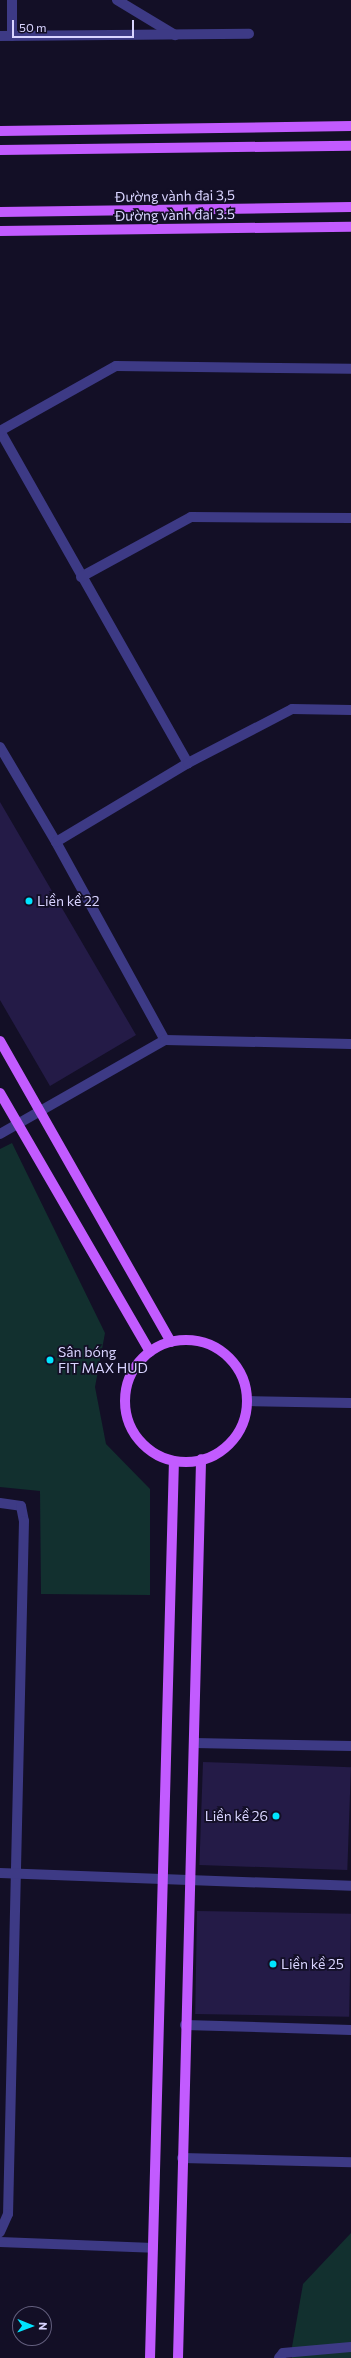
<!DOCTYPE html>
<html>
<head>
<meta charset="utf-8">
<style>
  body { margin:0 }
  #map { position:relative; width:351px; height:2358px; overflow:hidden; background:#130f26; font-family:Commissioner,sans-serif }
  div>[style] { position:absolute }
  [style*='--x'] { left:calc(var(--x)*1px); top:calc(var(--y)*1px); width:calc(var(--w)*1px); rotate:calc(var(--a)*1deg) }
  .green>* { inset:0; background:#12302f }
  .building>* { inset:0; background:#241b47; transform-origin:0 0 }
  .minor>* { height:10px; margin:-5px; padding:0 5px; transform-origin:5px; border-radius:5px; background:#3d3a85 }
  .major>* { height:10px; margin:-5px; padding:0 5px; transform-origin:5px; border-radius:5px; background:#c25bff }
  .major>.ring { margin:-5px; padding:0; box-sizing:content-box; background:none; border:10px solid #c25bff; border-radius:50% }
  .dots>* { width:11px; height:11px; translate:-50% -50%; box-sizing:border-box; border:2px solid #130f26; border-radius:50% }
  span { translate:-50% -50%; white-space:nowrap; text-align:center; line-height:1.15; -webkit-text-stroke:3.5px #130f26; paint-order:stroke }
  .street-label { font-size:14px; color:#d9d4ff }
  .poi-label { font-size:14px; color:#d9d4ff }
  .left { translate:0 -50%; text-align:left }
  .right { translate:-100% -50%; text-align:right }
  .north { position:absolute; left:12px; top:2306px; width:40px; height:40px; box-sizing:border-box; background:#130f26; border:1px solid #625e7d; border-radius:50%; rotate:91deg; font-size:11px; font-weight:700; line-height:16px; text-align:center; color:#d9d4ff }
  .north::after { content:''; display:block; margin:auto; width:14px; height:18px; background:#00e5ff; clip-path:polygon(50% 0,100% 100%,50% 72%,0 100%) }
  .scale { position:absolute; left:12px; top:20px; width:122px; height:18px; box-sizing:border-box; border:2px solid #d9d4ff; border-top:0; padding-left:5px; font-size:12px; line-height:14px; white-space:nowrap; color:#d9d4ff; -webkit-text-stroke:3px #130f26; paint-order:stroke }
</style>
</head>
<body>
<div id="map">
  <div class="green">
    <i style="clip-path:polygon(12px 1143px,105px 1333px,95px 1387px,106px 1444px,150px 1489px,150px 1595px,41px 1594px,40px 1491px,0 1487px,0 1149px)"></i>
    <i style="clip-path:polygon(351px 2233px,351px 2358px,292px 2358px,292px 2347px,303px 2284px)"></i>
  </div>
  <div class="building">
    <i style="clip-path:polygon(0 802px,136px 1035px,50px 1086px,0 1000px)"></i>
    <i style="left:203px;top:1762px;width:148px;height:103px;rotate:2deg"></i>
    <i style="left:197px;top:1911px;width:154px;height:103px;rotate:1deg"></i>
  </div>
  <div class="minor">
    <i style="--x:12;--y:0;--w:36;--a:90"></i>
    <i style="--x:117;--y:0;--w:68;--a:31.1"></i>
    <i style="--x:0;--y:36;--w:249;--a:-0.5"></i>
    <i style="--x:0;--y:431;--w:382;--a:60.5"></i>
    <i style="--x:0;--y:431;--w:133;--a:-29.3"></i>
    <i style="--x:116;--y:366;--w:235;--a:0.7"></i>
    <i style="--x:81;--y:577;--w:125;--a:-28.6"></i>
    <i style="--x:191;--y:517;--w:160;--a:0.4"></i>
    <i style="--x:0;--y:747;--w:110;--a:59.5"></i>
    <i style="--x:56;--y:842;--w:226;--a:61.2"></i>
    <i style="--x:56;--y:842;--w:154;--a:-30.9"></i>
    <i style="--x:188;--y:763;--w:117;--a:-27.4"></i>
    <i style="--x:292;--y:709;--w:59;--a:1"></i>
    <i style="--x:0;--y:1134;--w:190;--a:-29.7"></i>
    <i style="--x:165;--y:1040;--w:186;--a:1.2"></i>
    <i style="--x:247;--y:1401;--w:104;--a:1.1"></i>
    <i style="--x:0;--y:1503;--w:21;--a:8"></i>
    <i style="--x:21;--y:1506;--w:15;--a:79"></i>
    <i style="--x:24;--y:1521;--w:693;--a:91.32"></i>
    <i style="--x:8;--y:2214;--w:20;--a:114"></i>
    <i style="--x:194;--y:1743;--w:157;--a:1.1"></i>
    <i style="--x:0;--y:1873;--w:351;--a:2.1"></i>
    <i style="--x:185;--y:2025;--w:166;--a:1.7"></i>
    <i style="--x:182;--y:2158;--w:169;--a:1.4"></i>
    <i style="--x:0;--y:2242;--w:153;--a:2.2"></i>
    <i style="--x:279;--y:2358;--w:6;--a:-51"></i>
    <i style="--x:283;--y:2353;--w:68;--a:-5"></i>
  </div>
  <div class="major">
    <i style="--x:0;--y:131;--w:351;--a:-0.8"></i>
    <i style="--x:0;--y:150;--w:351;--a:-0.7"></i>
    <i style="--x:0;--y:212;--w:351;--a:-0.8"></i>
    <i style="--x:0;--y:231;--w:351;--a:-0.7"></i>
    <i style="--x:0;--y:1041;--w:346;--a:60.4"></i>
    <i style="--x:0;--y:1093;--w:299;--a:59.9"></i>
    <i class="ring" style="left:125px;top:1340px;width:112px;height:112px"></i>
    <i style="--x:150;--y:2358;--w:897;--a:-88.47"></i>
    <i style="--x:178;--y:2358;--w:899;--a:-88.53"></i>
  </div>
  <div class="dots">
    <i style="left:29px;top:901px;background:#00e5ff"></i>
    <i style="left:50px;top:1360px;background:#00e5ff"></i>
    <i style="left:276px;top:1816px;background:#00e5ff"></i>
    <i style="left:273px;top:1964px;background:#00e5ff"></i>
  </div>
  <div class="street-label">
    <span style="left:175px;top:196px;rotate:-1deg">Đường vành đai 3,5</span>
    <span style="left:175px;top:215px;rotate:-1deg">Đường vành đai 3.5</span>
  </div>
  <div class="poi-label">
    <span class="left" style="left:37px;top:901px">Liền kề 22</span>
    <span class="left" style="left:58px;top:1360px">Sân bóng<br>FIT MAX HUD</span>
    <span class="right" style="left:268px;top:1816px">Liền kề 26</span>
    <span class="left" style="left:281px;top:1964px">Liền kề 25</span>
  </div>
  <div class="north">N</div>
  <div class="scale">50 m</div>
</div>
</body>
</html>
